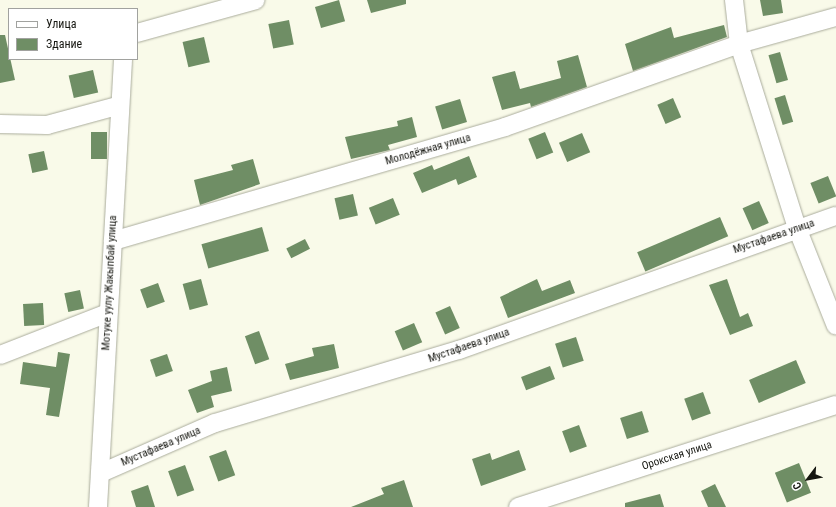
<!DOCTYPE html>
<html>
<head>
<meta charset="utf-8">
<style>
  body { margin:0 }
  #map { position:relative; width:836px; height:507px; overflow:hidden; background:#f9fae9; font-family:"Roboto Condensed",sans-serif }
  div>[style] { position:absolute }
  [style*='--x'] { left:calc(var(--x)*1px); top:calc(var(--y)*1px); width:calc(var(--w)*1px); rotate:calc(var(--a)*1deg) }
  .building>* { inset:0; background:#6f8e65; transform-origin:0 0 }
  .roads { filter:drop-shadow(0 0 1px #aaac9c) drop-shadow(0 0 1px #aaac9c) }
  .minor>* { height:18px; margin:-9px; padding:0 9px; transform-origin:9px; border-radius:9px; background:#fff }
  span { translate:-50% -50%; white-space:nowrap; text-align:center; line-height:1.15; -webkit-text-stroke:4px #fff; paint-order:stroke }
  .street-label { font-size:11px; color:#151610 }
  .legend { position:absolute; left:8px; top:8px; width:130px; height:52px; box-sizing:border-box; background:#fff; border:1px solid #a1a29f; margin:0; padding:5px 7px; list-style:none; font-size:12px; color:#151610 }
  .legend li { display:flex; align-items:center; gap:8px; height:20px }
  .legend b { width:20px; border:1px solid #a1a29f }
  .north { position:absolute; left:788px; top:459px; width:40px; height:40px; -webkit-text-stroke:3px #fff; paint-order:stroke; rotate:238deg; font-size:11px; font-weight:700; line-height:16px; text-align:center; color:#151610 }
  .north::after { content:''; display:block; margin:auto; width:14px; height:18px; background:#151610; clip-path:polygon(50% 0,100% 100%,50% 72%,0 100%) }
</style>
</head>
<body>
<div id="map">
  <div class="building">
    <i style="left:339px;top:0;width:22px;height:25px;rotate:74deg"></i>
    <i style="clip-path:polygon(367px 0,406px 0,406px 4px,371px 13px)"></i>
    <i style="clip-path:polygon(760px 0,781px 0,783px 13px,763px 16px)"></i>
    <i style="left:289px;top:20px;width:25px;height:21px;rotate:79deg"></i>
    <i style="clip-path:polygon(724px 25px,727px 37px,633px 71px,625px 44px,671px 27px,674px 38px)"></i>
    <i style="clip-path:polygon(0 35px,5px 35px,15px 80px,0 83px)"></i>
    <i style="left:204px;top:37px;width:26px;height:22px;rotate:77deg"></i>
    <i style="left:780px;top:52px;width:29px;height:12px;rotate:74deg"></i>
    <i style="clip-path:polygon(578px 55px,587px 87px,531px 107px,530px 103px,502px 110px,492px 77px,515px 71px,520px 89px,561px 78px,557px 61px)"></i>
    <i style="left:93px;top:70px;width:23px;height:25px;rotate:77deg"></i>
    <i style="left:785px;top:95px;width:28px;height:11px;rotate:73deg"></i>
    <i style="left:673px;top:98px;width:21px;height:17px;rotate:67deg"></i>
    <i style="left:460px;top:99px;width:24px;height:26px;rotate:73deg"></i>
    <i style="clip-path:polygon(412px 117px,417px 137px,388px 145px,390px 150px,351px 159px,345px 137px,398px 126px,397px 121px)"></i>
    <i style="left:91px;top:132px;width:16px;height:27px"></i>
    <i style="left:545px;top:132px;width:22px;height:18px;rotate:68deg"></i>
    <i style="left:582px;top:133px;width:21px;height:25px;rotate:67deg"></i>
    <i style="left:44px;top:151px;width:19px;height:16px;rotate:78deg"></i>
    <i style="clip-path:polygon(469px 156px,477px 177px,458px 185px,456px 179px,422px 193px,413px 173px,432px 165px,434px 170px)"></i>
    <i style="clip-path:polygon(253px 159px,260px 184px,200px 205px,194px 180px,233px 170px,231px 165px)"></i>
    <i style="left:828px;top:176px;width:22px;height:19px;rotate:68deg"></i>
    <i style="left:353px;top:194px;width:22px;height:19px;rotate:77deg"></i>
    <i style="left:393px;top:198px;width:18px;height:26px;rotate:68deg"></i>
    <i style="left:759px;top:201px;width:24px;height:18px;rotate:66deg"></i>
    <i style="left:720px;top:217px;width:21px;height:90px;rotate:67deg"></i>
    <i style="left:262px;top:227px;width:25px;height:63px;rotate:74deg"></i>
    <i style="left:305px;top:239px;width:11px;height:21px;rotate:63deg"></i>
    <i style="left:201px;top:279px;width:27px;height:19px;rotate:75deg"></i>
    <i style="clip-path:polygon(537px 279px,542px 291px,570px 280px,575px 293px,508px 318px,500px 297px)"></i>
    <i style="clip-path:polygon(727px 279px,740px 317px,748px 313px,753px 326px,730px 335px,709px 285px)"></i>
    <i style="left:158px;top:283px;width:20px;height:19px;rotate:70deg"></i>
    <i style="left:80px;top:290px;width:19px;height:16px;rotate:78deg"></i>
    <i style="left:43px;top:303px;width:22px;height:20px;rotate:87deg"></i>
    <i style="left:450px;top:306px;width:24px;height:16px;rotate:66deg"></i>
    <i style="left:414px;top:323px;width:21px;height:21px;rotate:67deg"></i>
    <i style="left:259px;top:331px;width:30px;height:15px;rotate:70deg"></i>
    <i style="left:576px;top:337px;width:25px;height:22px;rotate:72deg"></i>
    <i style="clip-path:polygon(334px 344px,339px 368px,290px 380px,285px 364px,314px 356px,312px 348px)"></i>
    <i style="clip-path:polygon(58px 352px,70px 354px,59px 417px,46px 415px,50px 388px,20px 384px,23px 362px,56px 367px)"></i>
    <i style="left:167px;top:354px;width:18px;height:18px;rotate:71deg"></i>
    <i style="left:796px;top:360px;width:25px;height:51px;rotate:67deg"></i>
    <i style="left:550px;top:366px;width:14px;height:31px;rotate:69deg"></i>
    <i style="clip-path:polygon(227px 367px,232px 391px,211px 396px,214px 407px,197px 413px,188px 390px,212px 381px,210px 371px)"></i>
    <i style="left:703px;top:392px;width:23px;height:20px;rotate:70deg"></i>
    <i style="left:642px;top:411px;width:22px;height:23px;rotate:72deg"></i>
    <i style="left:579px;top:425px;width:23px;height:18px;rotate:70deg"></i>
    <i style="left:226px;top:450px;width:27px;height:18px;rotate:70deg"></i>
    <i style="clip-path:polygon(519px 450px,526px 470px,481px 486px,472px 459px,490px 453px,492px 460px)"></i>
    <i style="left:799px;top:463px;width:32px;height:26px;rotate:68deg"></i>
    <i style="left:185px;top:465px;width:27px;height:18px;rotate:70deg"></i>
    <i style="clip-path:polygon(404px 480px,413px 507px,351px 507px,384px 494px,381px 488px)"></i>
    <i style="clip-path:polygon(715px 484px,726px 507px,708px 507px,701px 491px)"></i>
    <i style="clip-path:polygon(148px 485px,155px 507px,136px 507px,131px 491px)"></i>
    <i style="clip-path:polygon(660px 494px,664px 507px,625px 507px,625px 503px)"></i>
  </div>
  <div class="roads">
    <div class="minor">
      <i style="--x:734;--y:0;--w:44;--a:83.5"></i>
      <i style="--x:739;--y:44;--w:193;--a:72.5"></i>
      <i style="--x:797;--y:228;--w:105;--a:68.3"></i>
      <i style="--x:137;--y:33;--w:123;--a:-15.5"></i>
      <i style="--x:0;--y:124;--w:47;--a:1.2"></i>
      <i style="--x:47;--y:125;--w:73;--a:-15.2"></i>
      <i style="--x:113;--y:241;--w:408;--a:-16.2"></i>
      <i style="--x:505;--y:127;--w:248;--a:-19.5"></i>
      <i style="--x:739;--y:44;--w:101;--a:-15.6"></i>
      <i style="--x:0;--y:355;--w:116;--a:-21.3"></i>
      <i style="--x:101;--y:473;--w:124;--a:-23.7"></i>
      <i style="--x:215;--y:423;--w:255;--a:-16.7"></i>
      <i style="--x:459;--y:350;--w:400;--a:-19.6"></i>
      <i style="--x:98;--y:507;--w:449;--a:-86.8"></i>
      <i style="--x:518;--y:507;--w:334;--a:-17.8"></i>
    </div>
  </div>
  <div class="street-label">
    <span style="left:428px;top:150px;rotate:-16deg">Молодёжная улица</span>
    <span style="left:774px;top:237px;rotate:-19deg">Мустафаева улица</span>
    <span style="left:110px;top:283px;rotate:-87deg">Мотуке уулу Жакыпбай улица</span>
    <span style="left:469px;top:346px;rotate:-19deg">Мустафаева улица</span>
    <span style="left:161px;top:447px;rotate:-23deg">Мустафаева улица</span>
    <span style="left:677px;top:456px;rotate:-18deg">Орокская улица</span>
  </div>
  <ul class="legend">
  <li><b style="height:5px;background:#fff"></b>Улица</li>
  <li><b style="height:11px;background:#6f8e65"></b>Здание</li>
  </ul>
  <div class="north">С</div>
</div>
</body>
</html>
